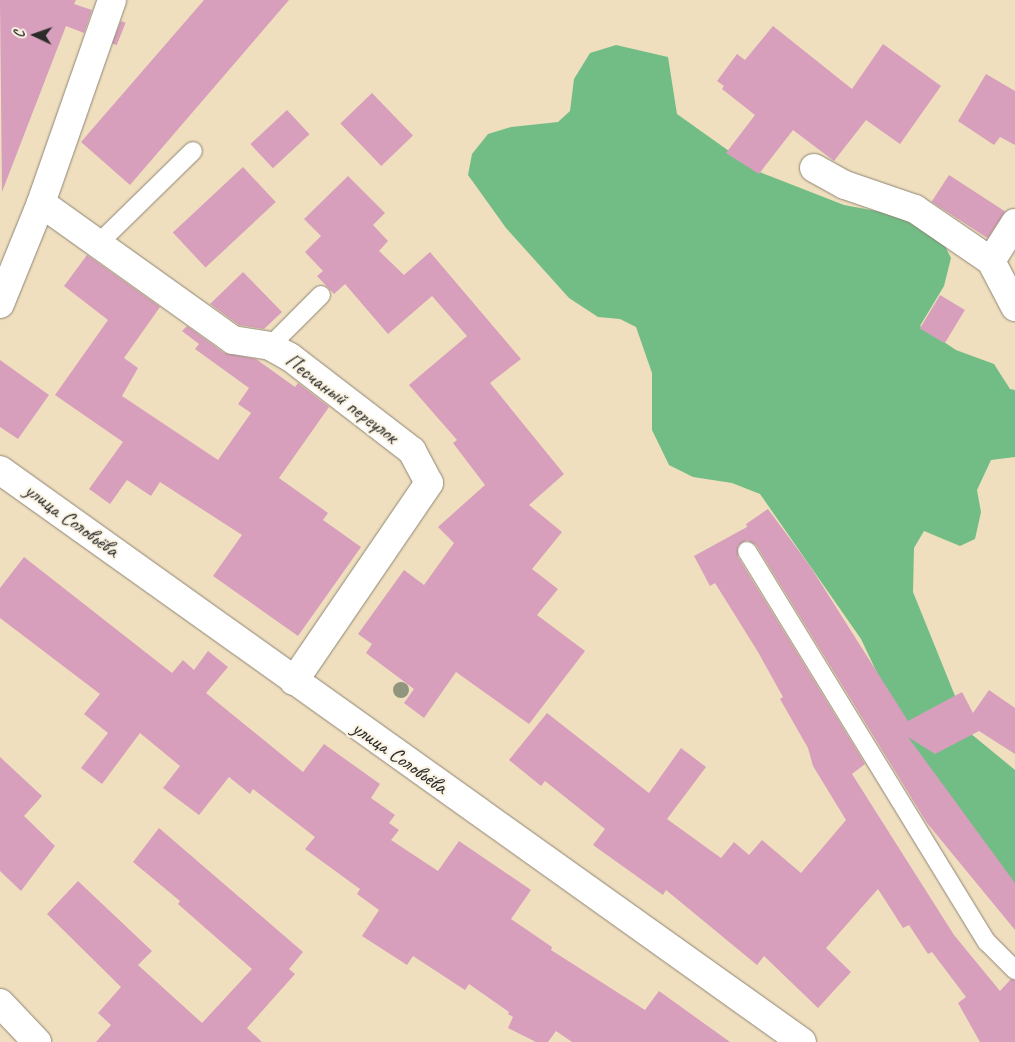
<!DOCTYPE html>
<html>
<head>
<meta charset="utf-8">
<style>
  body { margin:0 }
  #map { position:relative; width:1015px; height:1042px; overflow:hidden; background:#f0dfbf; font-family:Caveat,sans-serif }
  div>[style] { position:absolute }
  [style*='--x'] { left:calc(var(--x)*1px); top:calc(var(--y)*1px); width:calc(var(--w)*1px); rotate:calc(var(--a)*1deg) }
  .forest>* { inset:0; background:#72bd85 }
  .building>* { inset:0; background:#d79fbb; transform-origin:0 0 }
  .roads { filter:drop-shadow(0 0 1px #8e8575) drop-shadow(0 0 1px #8e8575) }
  .service>* { height:18px; margin:-9px; padding:0 9px; transform-origin:9px; border-radius:9px; background:#fff }
  .minor>* { height:28px; margin:-14px; padding:0 14px; transform-origin:14px; border-radius:14px; background:#fff }
  .trees>* { width:16px; height:16px; margin:-8px; border-radius:50%; background:#91957e }
  span { translate:-50% -50%; white-space:nowrap; text-align:center; line-height:1.15; -webkit-text-stroke:4.5px #fcf5e5; paint-order:stroke }
  .street-label { font-size:21px; color:#2b2b2b }
  .north { position:absolute; left:10px; top:10px; width:50px; height:50px; -webkit-text-stroke:4px #fcf5e5; paint-order:stroke; rotate:273deg; font-size:14px; font-weight:700; line-height:20px; text-align:center; color:#2b2b2b }
  .north::after { content:''; display:block; margin:auto; width:18px; height:22px; background:#2b2b2b; clip-path:polygon(50% 0,100% 100%,50% 72%,0 100%) }
</style>
</head>
<body>
<div id="map">
  <div class="forest">
    <i style="clip-path:polygon(616px 45px,668px 57px,677px 114px,757px 171px,844px 205px,903px 216px,943px 242px,951px 258px,944px 286px,920px 326px,956px 350px,994px 364px,1010px 389px,1015px 390px,1015px 457px,991px 460px,977px 490px,981px 512px,975px 539px,960px 546px,924px 531px,914px 548px,913px 592px,970px 733px,1015px 770px,1015px 897px,934px 793px,861px 639px,760px 494px,732px 483px,693px 477px,669px 465px,652px 430px,652px 373px,636px 327px,620px 319px,598px 317px,569px 298px,506px 228px,468px 175px,472px 154px,488px 134px,511px 127px,558px 122px,570px 111px,574px 79px,590px 53px)"></i>
  </div>
  <div class="building">
    <i style="clip-path:polygon(0 0,76px 0,74px 4px,92px 10px,84px 33px,66px 26px,2px 192px)"></i>
    <i style="clip-path:polygon(204px 0,289px 0,130px 185px,81px 142px)"></i>
    <i style="left:121px;top:21px;width:5px;height:24px;rotate:22deg"></i>
    <i style="clip-path:polygon(773px 26px,852px 89px,883px 44px,941px 86px,900px 144px,866px 120px,834px 161px,793px 130px,759px 174px,726px 153px,755px 115px,722px 89px,724px 86px,717px 81px,737px 54px,745px 60px)"></i>
    <i style="clip-path:polygon(986px 74px,1015px 91px,1015px 145px,1000px 137px,994px 145px,958px 121px)"></i>
    <i style="left:372px;top:93px;width:59px;height:44px;rotate:46deg"></i>
    <i style="left:287px;top:110px;width:33px;height:50px;rotate:47deg"></i>
    <i style="left:243px;top:167px;width:48px;height:96px;rotate:47deg"></i>
    <i style="left:949px;top:175px;width:67px;height:32px;rotate:33deg"></i>
    <i style="clip-path:polygon(348px 176px,385px 213px,367px 231px,373px 225px,388px 241px,379px 251px,404px 275px,430px 252px,521px 359px,490px 383px,564px 474px,529px 505px,562px 532px,532px 569px,558px 589px,537px 615px,585px 651px,529px 724px,456px 672px,424px 718px,404px 703px,414px 689px,366px 653px,372px 644px,358px 634px,404px 570px,424px 585px,454px 543px,438px 527px,485px 485px,453px 443px,457px 440px,409px 385px,467px 336px,432px 296px,388px 334px,345px 284px,334px 294px,317px 276px,323px 271px,305px 252px,321px 236px,304px 219px)"></i>
    <i style="clip-path:polygon(87px 255px,160px 307px,124px 358px,138px 368px,122px 396px,218px 460px,251px 413px,238px 404px,249px 388px,195px 349px,199px 344px,182px 331px,187px 326px,224px 353px,256px 359px,295px 387px,298px 383px,329px 407px,279px 478px,328px 513px,323px 520px,361px 547px,298px 636px,213px 576px,242px 535px,160px 482px,151px 496px,127px 480px,110px 504px,89px 489px,123px 442px,55px 395px,108px 320px,64px 286px)"></i>
    <i style="clip-path:polygon(243px 272px,282px 312px,264px 329px,239px 325px,210px 304px)"></i>
    <i style="left:940px;top:295px;width:29px;height:39px;rotate:31deg"></i>
    <i style="clip-path:polygon(0 360px,49px 395px,18px 439px,0 427px)"></i>
    <i style="clip-path:polygon(768px 509px,810px 566px,908px 721px,962px 692px,973px 713px,989px 690px,1015px 708px,1015px 754px,979px 731px,935px 754px,908px 737px,1015px 883px,1015px 930px,927px 823px,756px 545px,747px 540px,738px 546px,738px 557px,865px 764px,852px 774px,954px 935px,1000px 991px,1011px 979px,1015px 980px,1015px 1042px,980px 1042px,958px 1003px,966px 997px,932px 952px,928px 954px,909px 925px,903px 928px,878px 889px,826px 948px,851px 972px,818px 1008px,764px 956px,757px 965px,666px 890px,663px 895px,593px 845px,605px 829px,545px 781px,541px 786px,509px 760px,547px 713px,649px 793px,681px 748px,706px 767px,667px 819px,721px 858px,734px 842px,749px 855px,762px 840px,801px 873px,846px 820px,813px 766px,808px 748px,780px 699px,783px 697px,758px 652px,715px 583px,710px 586px,694px 556px,747px 527px,746px 524px)"></i>
    <i style="clip-path:polygon(24px 557px,172px 673px,183px 660px,194px 670px,208px 651px,228px 667px,206px 693px,303px 772px,324px 744px,380px 784px,371px 798px,395px 815px,389px 823px,399px 830px,391px 840px,438px 871px,459px 841px,531px 890px,511px 919px,552px 947px,551px 950px,645px 1010px,659px 991px,730px 1042px,572px 1042px,556px 1031px,548px 1042px,536px 1042px,508px 1028px,513px 1017px,508px 1014px,509px 1012px,469px 984px,465px 990px,413px 956px,407px 965px,362px 936px,379px 910px,357px 894px,360px 889px,305px 849px,315px 837px,253px 789px,250px 794px,229px 777px,199px 815px,163px 788px,180px 766px,140px 733px,102px 784px,81px 768px,108px 733px,84px 714px,100px 694px,0 618px,0 588px)"></i>
    <i style="clip-path:polygon(0 757px,42px 796px,24px 816px,55px 846px,21px 891px,0 871px)"></i>
    <i style="clip-path:polygon(159px 828px,303px 952px,289px 969px,295px 974px,247px 1028px,262px 1042px,96px 1042px,111px 1025px,98px 1013px,121px 987px,47px 914px,78px 881px,152px 951px,138px 965px,202px 1023px,252px 969px,178px 904px,180px 901px,133px 862px)"></i>
  </div>
  <div class="roads">
    <div class="service">
      <i style="--x:100;--y:242;--w:130;--a:-44.4"></i>
      <i style="--x:270;--y:346;--w:72;--a:-45"></i>
      <i style="--x:747;--y:551;--w:459;--a:58.5"></i>
      <i style="--x:987;--y:942;--w:40;--a:45"></i>
    </div>
    <div class="minor">
      <i style="--x:814;--y:168;--w:35;--a:29"></i>
      <i style="--x:845;--y:185;--w:74;--a:18.9"></i>
      <i style="--x:915;--y:209;--w:92;--a:34.4"></i>
      <i style="--x:991;--y:261;--w:52;--a:62.4"></i>
      <i style="--x:41;--y:203;--w:236;--a:35.5"></i>
      <i style="--x:233;--y:340;--w:37;--a:9"></i>
      <i style="--x:270;--y:346;--w:23;--a:29"></i>
      <i style="--x:290;--y:357;--w:154;--a:37.6"></i>
      <i style="--x:412;--y:451;--w:36;--a:62"></i>
      <i style="--x:429;--y:483;--w:240;--a:124.3"></i>
      <i style="--x:991;--y:261;--w:45;--a:-57.7"></i>
      <i style="--x:0;--y:304;--w:109;--a:-67.9"></i>
      <i style="--x:41;--y:203;--w:215;--a:-70.7"></i>
      <i style="--x:0;--y:470;--w:985;--a:35.5"></i>
      <i style="--x:0;--y:1003;--w:54;--a:46.5"></i>
    </div>
  </div>
  <div class="trees">
    <i style="left:401px;top:690px"></i>
  </div>
  <div class="street-label">
    <span style="left:342px;top:398px;rotate:37deg">Песчаный переулок</span>
    <span style="left:72px;top:520px;rotate:36deg">улица Соловьёва</span>
    <span style="left:400px;top:757px;rotate:35deg">улица Соловьёва</span>
  </div>
  <div class="north">С</div>
</div>
</body>
</html>
